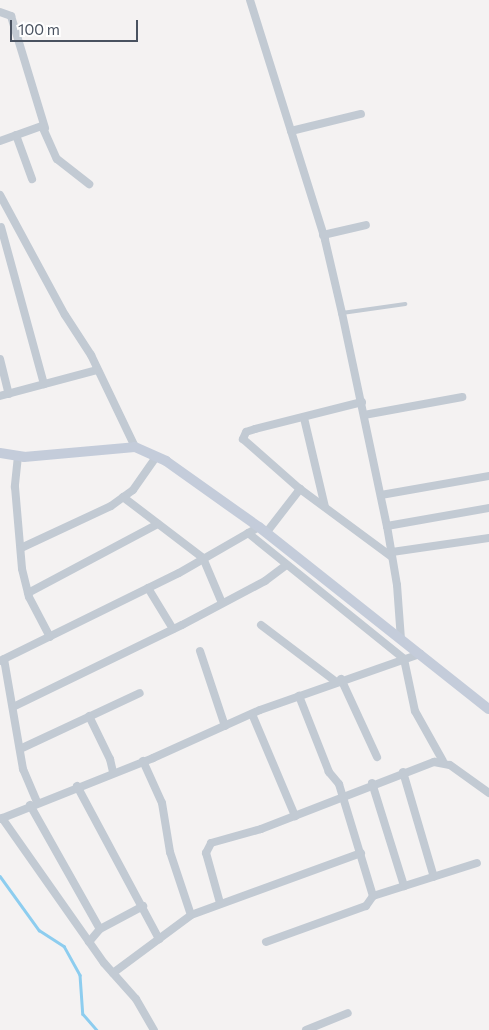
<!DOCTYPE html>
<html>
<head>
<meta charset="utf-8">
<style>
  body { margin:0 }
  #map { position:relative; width:489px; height:1030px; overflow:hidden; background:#f4f2f2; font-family:Commissioner,sans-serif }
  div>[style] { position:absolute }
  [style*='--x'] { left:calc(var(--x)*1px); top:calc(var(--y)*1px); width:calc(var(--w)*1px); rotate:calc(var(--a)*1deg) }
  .stream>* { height:2.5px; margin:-1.25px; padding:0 1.25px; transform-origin:1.25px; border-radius:1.25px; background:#8dcdef }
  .lane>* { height:4px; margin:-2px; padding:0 2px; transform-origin:2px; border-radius:2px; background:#c2cad3 }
  .street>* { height:8px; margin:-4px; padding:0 4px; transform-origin:4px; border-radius:4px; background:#c2cad3 }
  .secondary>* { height:10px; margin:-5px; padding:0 5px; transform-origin:5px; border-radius:5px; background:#c4ccda }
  span { translate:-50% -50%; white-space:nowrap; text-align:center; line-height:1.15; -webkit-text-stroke:4.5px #fff; paint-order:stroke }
  .scale { position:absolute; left:10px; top:20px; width:128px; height:22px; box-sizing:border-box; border:2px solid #495260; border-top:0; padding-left:6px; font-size:15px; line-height:18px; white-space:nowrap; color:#495260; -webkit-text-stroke:4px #fff; paint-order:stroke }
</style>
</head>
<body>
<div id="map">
  <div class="stream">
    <i style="--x:0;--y:876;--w:67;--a:54.2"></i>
    <i style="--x:39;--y:930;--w:30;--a:33"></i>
    <i style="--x:64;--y:946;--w:33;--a:61"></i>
    <i style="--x:80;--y:975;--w:39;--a:86"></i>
    <i style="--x:83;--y:1014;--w:21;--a:49"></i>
  </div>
  <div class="lane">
    <i style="--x:342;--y:313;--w:64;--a:-8.1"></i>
  </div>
  <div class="street">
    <i style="--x:250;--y:0;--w:251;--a:72.6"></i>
    <i style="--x:325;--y:240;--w:75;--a:76.9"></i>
    <i style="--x:342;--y:313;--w:218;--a:78.1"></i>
    <i style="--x:387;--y:526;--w:60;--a:80.4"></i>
    <i style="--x:397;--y:585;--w:54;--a:85.8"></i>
    <i style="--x:0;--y:12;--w:12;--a:20"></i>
    <i style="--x:11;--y:16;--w:117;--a:73.1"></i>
    <i style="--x:291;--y:131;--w:72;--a:-13.7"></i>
    <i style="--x:16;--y:135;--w:47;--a:70"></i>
    <i style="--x:0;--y:141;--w:45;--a:-19.7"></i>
    <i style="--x:42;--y:126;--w:36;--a:66"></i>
    <i style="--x:57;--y:159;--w:41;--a:38"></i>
    <i style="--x:0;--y:195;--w:136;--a:61.6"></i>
    <i style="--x:65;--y:315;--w:48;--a:57"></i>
    <i style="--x:91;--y:355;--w:102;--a:64.4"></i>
    <i style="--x:1;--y:227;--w:163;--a:74.7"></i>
    <i style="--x:323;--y:235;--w:44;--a:-13.1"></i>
    <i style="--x:0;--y:359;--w:36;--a:76"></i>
    <i style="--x:0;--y:396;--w:100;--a:-15"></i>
    <i style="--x:362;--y:402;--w:110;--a:165.8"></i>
    <i style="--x:255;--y:429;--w:9;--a:162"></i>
    <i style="--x:246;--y:432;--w:8;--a:113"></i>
    <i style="--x:243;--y:439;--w:76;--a:41.3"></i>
    <i style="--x:300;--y:489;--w:114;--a:36.5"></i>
    <i style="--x:364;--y:415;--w:100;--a:-10.4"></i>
    <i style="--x:304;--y:418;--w:91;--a:76.7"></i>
    <i style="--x:18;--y:456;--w:31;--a:96"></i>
    <i style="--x:15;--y:487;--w:82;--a:85.1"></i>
    <i style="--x:22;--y:569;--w:29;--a:76"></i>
    <i style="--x:29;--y:597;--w:45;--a:62.3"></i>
    <i style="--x:381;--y:495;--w:110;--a:-10"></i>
    <i style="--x:123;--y:497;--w:101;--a:37.3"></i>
    <i style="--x:203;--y:558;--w:49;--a:67.1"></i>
    <i style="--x:387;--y:526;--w:104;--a:-10"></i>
    <i style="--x:248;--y:533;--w:201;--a:38.9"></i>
    <i style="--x:404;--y:659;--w:53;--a:78.1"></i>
    <i style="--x:415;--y:711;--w:57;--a:60.8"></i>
    <i style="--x:266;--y:533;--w:56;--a:-52.3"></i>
    <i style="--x:21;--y:548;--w:99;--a:-25"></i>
    <i style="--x:111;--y:506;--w:27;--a:-36"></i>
    <i style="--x:133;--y:490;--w:40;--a:-55.1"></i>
    <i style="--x:392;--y:552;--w:98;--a:-8.2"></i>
    <i style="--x:148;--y:588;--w:48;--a:58.6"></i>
    <i style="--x:28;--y:593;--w:147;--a:-28"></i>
    <i style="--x:261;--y:625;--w:93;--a:37.1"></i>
    <i style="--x:200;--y:651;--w:79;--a:71.6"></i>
    <i style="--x:4;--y:659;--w:112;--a:80.2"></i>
    <i style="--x:23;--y:769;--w:36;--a:67"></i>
    <i style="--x:0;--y:661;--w:199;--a:-26.2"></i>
    <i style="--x:179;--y:573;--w:92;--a:-29.9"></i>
    <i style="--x:341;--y:679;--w:86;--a:65.2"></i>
    <i style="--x:13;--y:707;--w:188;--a:-25.9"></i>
    <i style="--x:182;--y:625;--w:94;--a:-27.9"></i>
    <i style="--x:265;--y:581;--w:25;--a:-37"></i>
    <i style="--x:252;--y:714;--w:111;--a:67.1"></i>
    <i style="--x:89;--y:716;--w:48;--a:64"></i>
    <i style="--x:110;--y:759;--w:13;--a:77"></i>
    <i style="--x:20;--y:749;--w:132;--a:-25"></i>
    <i style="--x:143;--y:761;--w:46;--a:65.7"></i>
    <i style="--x:162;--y:803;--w:50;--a:80.7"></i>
    <i style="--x:170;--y:852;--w:66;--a:71.6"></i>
    <i style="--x:403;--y:772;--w:109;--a:73.6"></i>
    <i style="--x:372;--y:783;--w:108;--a:72.7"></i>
    <i style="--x:77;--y:786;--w:174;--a:61.8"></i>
    <i style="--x:30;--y:805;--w:142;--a:60.6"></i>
    <i style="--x:2;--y:818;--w:177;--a:54.9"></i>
    <i style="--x:104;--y:963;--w:48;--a:48.4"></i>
    <i style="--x:136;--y:999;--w:36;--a:60"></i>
    <i style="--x:0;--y:819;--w:165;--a:-21.7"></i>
    <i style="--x:153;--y:758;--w:117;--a:-24.2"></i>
    <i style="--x:260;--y:710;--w:170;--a:-19.3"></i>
    <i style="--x:373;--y:896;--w:109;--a:-17.6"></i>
    <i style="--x:220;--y:903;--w:52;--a:-105.6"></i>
    <i style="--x:206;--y:853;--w:11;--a:-63"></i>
    <i style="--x:211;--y:843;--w:52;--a:-15.6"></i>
    <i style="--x:261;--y:829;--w:186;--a:-21.2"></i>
    <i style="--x:434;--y:762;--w:16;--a:11"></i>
    <i style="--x:450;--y:765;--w:48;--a:35.7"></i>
    <i style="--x:89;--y:942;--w:17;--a:-50"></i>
    <i style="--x:100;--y:929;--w:49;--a:-28.1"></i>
    <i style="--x:266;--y:942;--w:106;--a:-19.8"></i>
    <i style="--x:366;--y:906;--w:12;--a:-55"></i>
    <i style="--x:373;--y:896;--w:117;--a:-106.9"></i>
    <i style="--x:339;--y:784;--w:16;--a:-130"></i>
    <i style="--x:329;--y:772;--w:82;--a:-111.5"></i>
    <i style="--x:113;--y:973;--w:97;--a:-36.6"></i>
    <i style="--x:191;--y:915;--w:181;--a:-20"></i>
    <i style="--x:306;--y:1030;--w:45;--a:-22"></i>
  </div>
  <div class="secondary">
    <i style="--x:0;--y:453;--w:24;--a:9"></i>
    <i style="--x:24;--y:457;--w:111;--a:-5.1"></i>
    <i style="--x:135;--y:447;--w:34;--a:24"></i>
    <i style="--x:166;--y:461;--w:114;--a:35.4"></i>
    <i style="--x:259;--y:527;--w:293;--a:38.4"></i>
  </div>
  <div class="scale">100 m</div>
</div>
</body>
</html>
